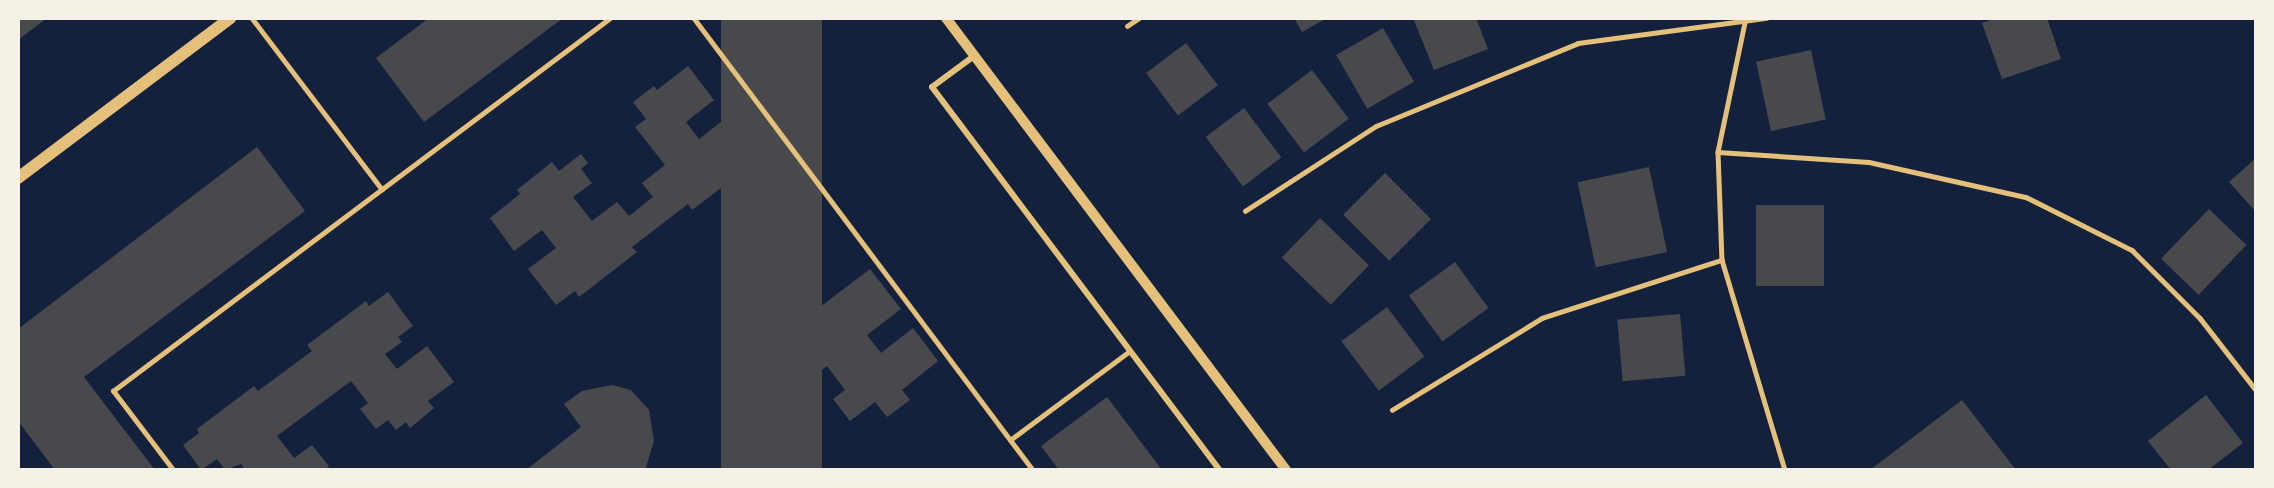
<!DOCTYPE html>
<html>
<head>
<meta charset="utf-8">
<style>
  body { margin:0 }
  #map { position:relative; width:2274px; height:488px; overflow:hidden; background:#14213d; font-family:Quicksand,sans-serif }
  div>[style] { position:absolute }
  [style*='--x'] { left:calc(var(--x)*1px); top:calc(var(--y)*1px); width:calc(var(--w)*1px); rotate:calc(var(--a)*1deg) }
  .building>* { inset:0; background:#48494c; transform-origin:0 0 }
  .service>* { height:4.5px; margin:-2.25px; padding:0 2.25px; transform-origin:2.25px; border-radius:2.25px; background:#e5c07b }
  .minor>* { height:6px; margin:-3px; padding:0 3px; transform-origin:3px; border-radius:3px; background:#e5c07b }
  .tertiary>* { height:10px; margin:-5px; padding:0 5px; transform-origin:5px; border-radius:5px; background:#e5c07b }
  .secondary>* { height:12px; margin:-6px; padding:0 6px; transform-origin:6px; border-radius:6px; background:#e5c07b }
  span { translate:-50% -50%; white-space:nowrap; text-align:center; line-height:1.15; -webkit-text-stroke:6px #f6f1e7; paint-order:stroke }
  .frame { position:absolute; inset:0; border:20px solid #f6f1e7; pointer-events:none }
</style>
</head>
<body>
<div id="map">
  <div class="building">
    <i style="clip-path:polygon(18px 18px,47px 18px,18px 40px)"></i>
    <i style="clip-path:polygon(429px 18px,563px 18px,424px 122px,376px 58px)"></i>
    <i style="left:721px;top:18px;width:101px;height:488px"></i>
    <i style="clip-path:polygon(1294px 18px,1327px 18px,1302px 32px)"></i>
    <i style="clip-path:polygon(1413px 18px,1476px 18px,1488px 49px,1434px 70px)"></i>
    <i style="clip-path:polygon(1997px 18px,2047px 18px,2061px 59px,2002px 79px,1982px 23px)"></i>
    <i style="left:1383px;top:28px;width:62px;height:54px;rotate:60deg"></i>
    <i style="left:1186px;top:43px;width:53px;height:50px;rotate:53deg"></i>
    <i style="left:1811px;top:50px;width:71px;height:56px;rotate:78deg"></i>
    <i style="clip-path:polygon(688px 66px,714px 100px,686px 122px,699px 139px,735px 111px,762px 147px,745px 160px,750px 166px,692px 210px,688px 204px,632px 247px,637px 252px,579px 297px,575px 291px,556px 305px,528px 269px,556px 248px,542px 230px,514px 251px,490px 218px,520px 194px,517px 190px,552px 162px,559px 171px,581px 154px,588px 163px,581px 169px,592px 183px,573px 197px,592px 221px,617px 202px,629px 216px,653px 197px,642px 183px,665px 165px,635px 127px,646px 119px,633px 102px,654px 86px,657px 90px)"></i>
    <i style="left:1312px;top:70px;width:61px;height:56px;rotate:53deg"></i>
    <i style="left:1244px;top:108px;width:62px;height:48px;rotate:53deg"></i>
    <i style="clip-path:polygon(257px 147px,305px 211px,84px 377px,155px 470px,55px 470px,18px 421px,18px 329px)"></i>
    <i style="clip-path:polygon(2256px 158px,2256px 212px,2229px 182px)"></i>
    <i style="left:1649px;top:167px;width:87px;height:73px;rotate:78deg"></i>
    <i style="left:1385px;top:173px;width:65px;height:59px;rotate:45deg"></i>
    <i style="left:1756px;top:205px;width:68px;height:81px"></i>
    <i style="left:2209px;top:209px;width:52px;height:69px;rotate:44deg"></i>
    <i style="left:1320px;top:218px;width:68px;height:55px;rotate:44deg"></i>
    <i style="left:1455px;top:262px;width:57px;height:57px;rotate:54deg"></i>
    <i style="clip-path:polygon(870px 269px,901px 309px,867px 335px,881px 353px,913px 328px,938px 361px,902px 390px,910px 400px,887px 417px,875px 402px,850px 421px,833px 399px,845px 390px,827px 366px,807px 381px,794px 364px,780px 375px,762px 351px)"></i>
    <i style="clip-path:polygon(388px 292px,413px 326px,398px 337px,402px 342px,385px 354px,397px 369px,427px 346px,454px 382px,428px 401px,434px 408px,410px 428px,406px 422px,396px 430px,388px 420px,376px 429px,360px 409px,368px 403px,351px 381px,277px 436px,294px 458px,312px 445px,329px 466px,324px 470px,245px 470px,241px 464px,225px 470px,217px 459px,201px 470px,183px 445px,199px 433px,197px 429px,254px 386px,258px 391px,312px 351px,307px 345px,366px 301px,369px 306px)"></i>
    <i style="left:1387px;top:307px;width:62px;height:57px;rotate:53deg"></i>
    <i style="left:1680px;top:314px;width:62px;height:63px;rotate:85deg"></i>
    <i style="clip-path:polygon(612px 385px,631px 390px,649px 410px,654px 441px,645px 470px,526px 470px,581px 427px,564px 404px,582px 391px)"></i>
    <i style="clip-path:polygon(2206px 395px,2243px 443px,2208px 470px,2171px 470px,2148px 441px)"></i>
    <i style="clip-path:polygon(1107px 397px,1162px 470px,1059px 470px,1041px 446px)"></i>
    <i style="clip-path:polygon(1962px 400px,2016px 470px,1870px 470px)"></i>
  </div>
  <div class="service">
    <i style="--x:252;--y:18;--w:215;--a:52.8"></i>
    <i style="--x:694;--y:18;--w:565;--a:53.13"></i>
    <i style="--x:1746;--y:18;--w:137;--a:101.8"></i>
    <i style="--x:1718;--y:152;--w:108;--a:87.9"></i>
    <i style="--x:1722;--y:260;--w:219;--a:73.3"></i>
    <i style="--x:1127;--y:26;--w:14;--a:-34"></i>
    <i style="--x:1718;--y:152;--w:151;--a:3.8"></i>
    <i style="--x:1869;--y:162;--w:161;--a:12.6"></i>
    <i style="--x:2026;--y:197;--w:119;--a:26.6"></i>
    <i style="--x:2132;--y:250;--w:96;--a:45"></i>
    <i style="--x:2200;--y:318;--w:91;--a:52.1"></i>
    <i style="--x:1245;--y:211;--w:156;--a:-33"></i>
    <i style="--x:1376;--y:126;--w:218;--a:-22.3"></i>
    <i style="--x:1578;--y:43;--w:190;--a:-7.6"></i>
    <i style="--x:1392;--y:410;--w:176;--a:-31.5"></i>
    <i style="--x:1542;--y:318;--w:189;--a:-17.9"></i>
    <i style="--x:1010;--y:440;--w:149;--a:-36.6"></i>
    <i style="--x:173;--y:470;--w:99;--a:-127.2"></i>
    <i style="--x:113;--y:391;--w:621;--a:-36.89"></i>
  </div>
  <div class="minor">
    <i style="--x:974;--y:56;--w:52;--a:143.6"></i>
    <i style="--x:932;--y:87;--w:479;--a:53.1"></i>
  </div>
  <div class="tertiary">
    <i style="--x:946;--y:18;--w:566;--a:53.05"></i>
  </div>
  <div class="secondary">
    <i style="--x:18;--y:178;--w:266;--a:-37"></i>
  </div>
  <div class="frame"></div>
</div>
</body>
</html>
